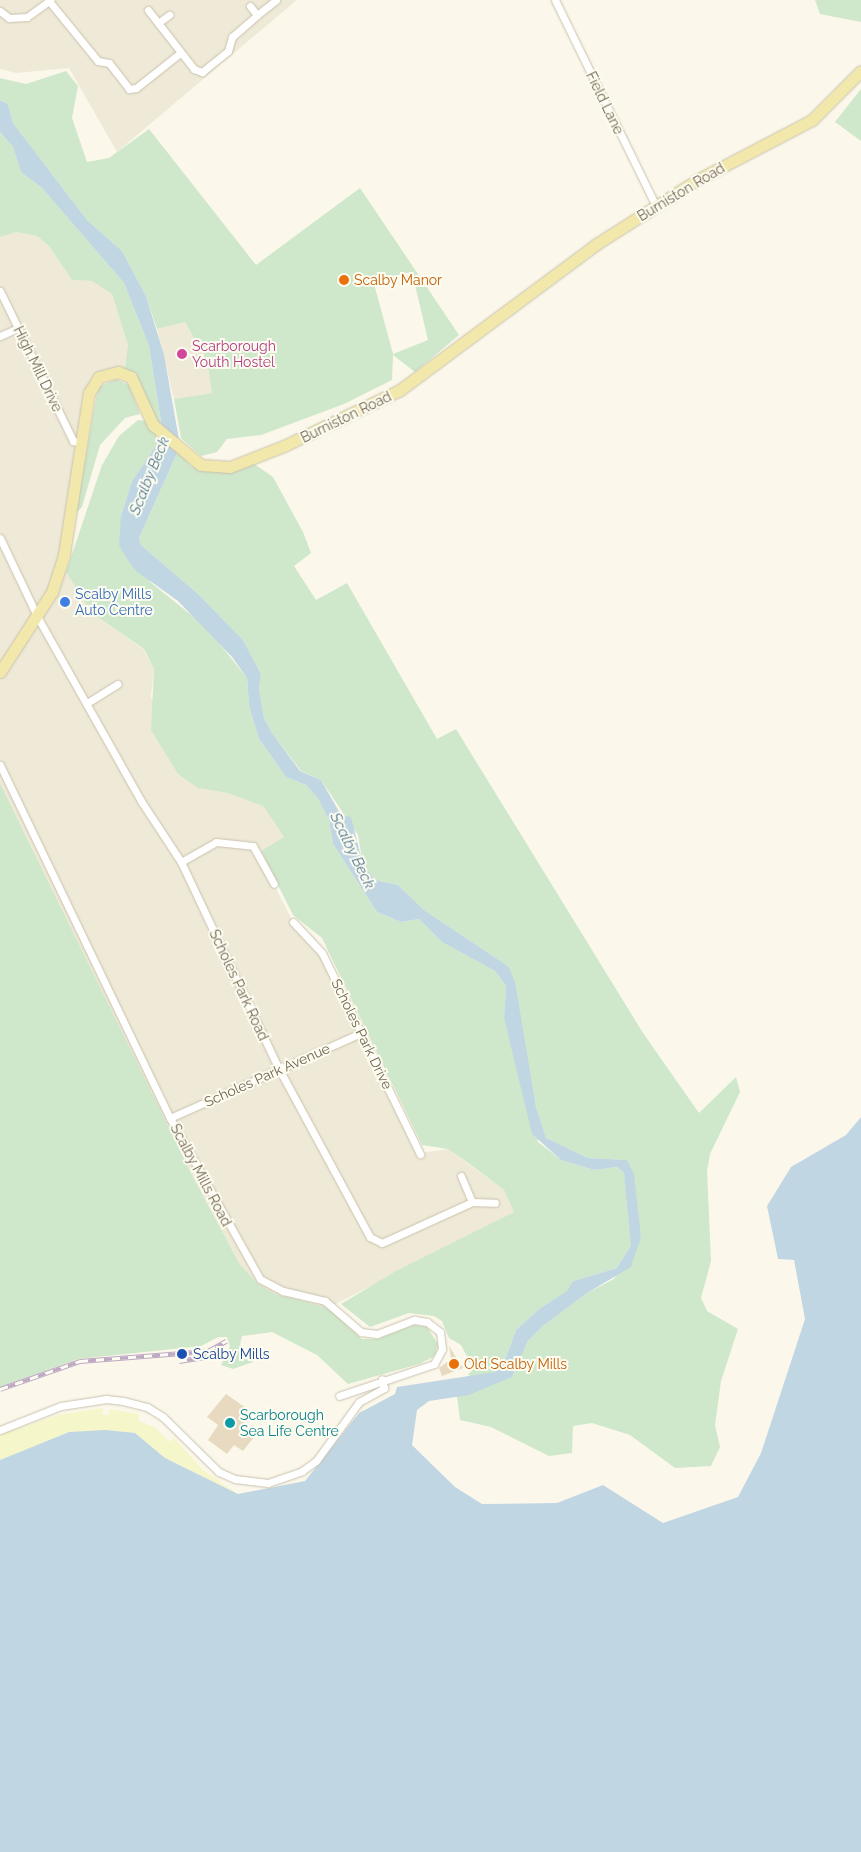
<!DOCTYPE html>
<html>
<head>
<meta charset="utf-8">
<style>
  body { margin:0 }
  #map { position:relative; width:861px; height:1852px; overflow:hidden; background:#fbf8eb; font-family:Raleway,sans-serif }
  div>[style] { position:absolute }
  [style*='--x'] { left:calc(var(--x)*1px); top:calc(var(--y)*1px); width:calc(var(--w)*1px); rotate:calc(var(--a)*1deg) }
  .residential>* { inset:0; background:#efead7 }
  .green>* { inset:0; background:#cfe7ca }
  .sand>* { inset:0; background:#f5f6c9 }
  .water>* { inset:0; background:#c1d6e3 }
  .building>* { inset:0; background:#e8dac0 }
  .roads { filter:drop-shadow(0 0 1px #c9c1ae) drop-shadow(0 0 1px #c9c1ae) }
  .street>* { height:7px; margin:-3.5px; padding:0 3.5px; transform-origin:3.5px; border-radius:3.5px; background:#fff }
  .primary>* { height:11px; margin:-5.5px; padding:0 5.5px; transform-origin:5.5px; border-radius:5.5px; background:#f2e8ab }
  .rail>* { height:4.5px; margin-top:-2.25px; transform-origin:0; background:repeating-linear-gradient(90deg,#fdfcf1 0 8px,#bea9c4 0 16px); box-sizing:border-box; border-block:1px solid #bea9c4 }
  .dots>* { width:14px; height:14px; translate:-50% -50%; box-sizing:border-box; border:2px solid #fdfcf1; border-radius:50% }
  span { translate:-50% -50%; white-space:nowrap; text-align:center; line-height:1.15; -webkit-text-stroke:4px #fdfcf1; paint-order:stroke }
  .street-label { font-size:14px; color:#736550 }
  .food-label { font-size:14px; color:#c56008 }
  .left { translate:0 -50%; text-align:left }
  .hotel-label { font-size:14px; color:#b23c85 }
  .shop-label { font-size:14px; color:#366cbe }
  .transit-label { font-size:14px; color:#164399 }
  .culture-label { font-size:14px; color:#0d838f }
  .water-label { font-size:15px; color:#537991; font-style:italic }
</style>
</head>
<body>
<div id="map">
  <div class="residential">
    <i style="clip-path:polygon(0 0,297px 0,117px 152px,69px 68px,16px 73px,0 69px)"></i>
    <i style="clip-path:polygon(16px 232px,37px 236px,49px 246px,72px 280px,92px 281px,112px 294px,128px 345px,126px 374px,93px 382px,53px 590px,66px 572px,92px 613px,143px 649px,154px 669px,151px 697px,198px 788px,227px 793px,263px 806px,284px 837px,258px 853px,293px 922px,322px 953px,420px 1153px,448px 1149px,504px 1190px,514px 1212px,328px 1308px,275px 1294px,258px 1284px,239px 1263px,192px 1175px,0 783px,0 237px)"></i>
    <i style="clip-path:polygon(185px 322px,207px 361px,212px 393px,174px 399px,157px 329px)"></i>
  </div>
  <div class="green">
    <i style="clip-path:polygon(815px 0,861px 0,861px 22px,820px 14px)"></i>
    <i style="clip-path:polygon(evenodd,66px 71px,78px 86px,72px 118px,87px 162px,109px 158px,149px 129px,256px 265px,360px 188px,459px 335px,415px 372px,393px 355px,392px 380px,344px 404px,261px 435px,227px 439px,217px 452px,201px 456px,181px 438px,174px 399px,212px 393px,207px 361px,185px 322px,157px 329px,146px 296px,122px 251px,87px 220px,13px 123px,8px 104px,0 100px,0 78px,26px 84px,66px 71px,412px 272px,428px 340px,393px 354px,373px 280px,412px 272px)"></i>
    <i style="clip-path:polygon(861px 89px,861px 141px,835px 122px)"></i>
    <i style="clip-path:polygon(0 132px,13px 147px,21px 172px,42px 188px,124px 283px,149px 346px,162px 428px,154px 420px,141px 386px,125px 369px,128px 345px,112px 294px,92px 281px,72px 280px,49px 246px,37px 236px,16px 232px,0 237px)"></i>
    <i style="clip-path:polygon(116px 379px,129px 385px,140px 414px,125px 418px,100px 445px,82px 507px,76px 513px,98px 387px)"></i>
    <i style="clip-path:polygon(138px 420px,145px 421px,162px 437px,132px 481px,121px 516px,150px 582px,205px 626px,247px 678px,249px 706px,259px 739px,286px 777px,306px 785px,317px 797px,329px 820px,333px 844px,377px 912px,401px 922px,419px 919px,442px 942px,495px 971px,506px 986px,504px 1018px,538px 1142px,561px 1160px,594px 1170px,617px 1167px,624px 1173px,632px 1235px,631px 1245px,617px 1268px,573px 1281px,568px 1291px,539px 1309px,516px 1330px,503px 1365px,495px 1372px,472px 1378px,468px 1374px,472px 1371px,471px 1363px,464px 1360px,468px 1358px,461px 1345px,449px 1338px,442px 1321px,434px 1316px,409px 1313px,370px 1327px,341px 1304px,396px 1271px,514px 1212px,504px 1190px,471px 1165px,448px 1149px,422px 1145px,322px 938px,293px 915px,261px 851px,284px 837px,263px 806px,227px 793px,198px 788px,178px 774px,151px 730px,154px 669px,144px 649px,92px 613px,66px 572px,102px 465px,119px 436px)"></i>
    <i style="clip-path:polygon(178px 451px,191px 466px,210px 471px,253px 463px,273px 477px,303px 532px,311px 553px,294px 566px,316px 600px,347px 583px,437px 739px,456px 729px,643px 1033px,699px 1113px,736px 1077px,740px 1092px,710px 1154px,707px 1171px,711px 1261px,701px 1298px,707px 1311px,738px 1329px,721px 1381px,715px 1425px,720px 1447px,711px 1466px,675px 1468px,630px 1435px,592px 1423px,573px 1426px,572px 1453px,549px 1456px,491px 1427px,460px 1420px,457px 1396px,512px 1377px,528px 1341px,543px 1326px,587px 1293px,614px 1279px,641px 1237px,627px 1160px,588px 1158px,546px 1138px,536px 1107px,508px 966px,424px 910px,398px 885px,375px 880px,363px 865px,358px 835px,321px 780px,301px 771px,272px 733px,264px 718px,259px 689px,261px 674px,243px 640px,198px 594px,141px 545px,139px 538px)"></i>
    <i style="clip-path:polygon(0 783px,192px 1175px,239px 1263px,258px 1284px,275px 1294px,328px 1308px,362px 1339px,378px 1339px,414px 1325px,427px 1327px,438px 1344px,435px 1356px,419px 1364px,348px 1384px,317px 1355px,272px 1332px,242px 1336px,240px 1345px,253px 1362px,233px 1369px,221px 1365px,230px 1346px,227px 1337px,218px 1337px,201px 1346px,78px 1359px,0 1387px)"></i>
  </div>
  <div class="sand">
    <i style="clip-path:polygon(103px 1408px,103px 1415px,108px 1415px,110px 1409px,139px 1414px,139px 1421px,156px 1428px,170px 1442px,174px 1438px,203px 1470px,238px 1494px,165px 1458px,135px 1433px,69px 1432px,0 1460px,0 1435px,58px 1415px)"></i>
  </div>
  <div class="water">
    <i style="clip-path:polygon(0 100px,8px 104px,13px 123px,87px 220px,122px 251px,146px 296px,164px 355px,180px 445px,162px 428px,149px 346px,124px 283px,42px 188px,21px 172px,13px 147px,0 132px)"></i>
    <i style="clip-path:polygon(162px 437px,178px 451px,139px 538px,141px 545px,198px 594px,243px 640px,261px 674px,259px 689px,264px 718px,272px 733px,300px 771px,321px 780px,341px 815px,351px 817px,363px 865px,375px 880px,398px 885px,424px 910px,508px 966px,515px 982px,536px 1107px,546px 1138px,588px 1158px,627px 1160px,634px 1174px,641px 1237px,631px 1267px,587px 1293px,543px 1326px,528px 1341px,512px 1377px,469px 1395px,429px 1401px,417px 1410px,412px 1445px,455px 1487px,482px 1504px,557px 1503px,603px 1485px,663px 1523px,738px 1497px,761px 1453px,805px 1319px,794px 1260px,778px 1259px,767px 1206px,791px 1167px,846px 1135px,861px 1117px,861px 1852px,0 1852px,0 1460px,69px 1432px,105px 1430px,135px 1433px,165px 1458px,238px 1494px,305px 1481px,359px 1413px,395px 1394px,397px 1387px,495px 1372px,503px 1365px,516px 1330px,539px 1309px,567px 1291px,573px 1281px,617px 1268px,631px 1245px,624px 1173px,617px 1167px,594px 1170px,561px 1160px,532px 1134px,504px 1018px,506px 986px,495px 971px,442px 942px,419px 919px,401px 922px,377px 912px,333px 844px,329px 820px,317px 797px,306px 785px,286px 777px,259px 739px,249px 706px,247px 678px,232px 657px,178px 601px,136px 571px,127px 559px,119px 545px,121px 516px,132px 481px)"></i>
  </div>
  <div class="building">
    <i style="clip-path:polygon(449px 1346px,463px 1368px,442px 1376px,439px 1368px,451px 1359px)"></i>
    <i style="clip-path:polygon(226px 1394px,249px 1410px,242px 1421px,257px 1433px,243px 1451px,234px 1445px,227px 1454px,208px 1440px,218px 1425px,207px 1417px)"></i>
  </div>
  <div class="roads">
    <div class="street">
      <i style="--x:555;--y:0;--w:229;--a:63.9"></i>
      <i style="--x:49;--y:1;--w:77;--a:50.8"></i>
      <i style="--x:98;--y:61;--w:11;--a:10"></i>
      <i style="--x:109;--y:63;--w:33;--a:52"></i>
      <i style="--x:129;--y:89;--w:7;--a:-8"></i>
      <i style="--x:136;--y:88;--w:56;--a:-38.5"></i>
      <i style="--x:250;--y:6;--w:11;--a:52"></i>
      <i style="--x:257;--y:15;--w:24;--a:-38"></i>
      <i style="--x:148;--y:10;--w:75;--a:52.1"></i>
      <i style="--x:194;--y:69;--w:9;--a:21"></i>
      <i style="--x:202;--y:72;--w:33;--a:-39"></i>
      <i style="--x:228;--y:51;--w:15;--a:-74"></i>
      <i style="--x:232;--y:37;--w:33;--a:-41"></i>
      <i style="--x:0;--y:11;--w:11;--a:38"></i>
      <i style="--x:9;--y:18;--w:18;--a:-3"></i>
      <i style="--x:27;--y:17;--w:29;--a:-36"></i>
      <i style="--x:158;--y:23;--w:14;--a:-36"></i>
      <i style="--x:0;--y:291;--w:167;--a:64"></i>
      <i style="--x:73;--y:441;--w:6;--a:9"></i>
      <i style="--x:0;--y:336;--w:20;--a:-24"></i>
      <i style="--x:0;--y:538;--w:89;--a:64.6"></i>
      <i style="--x:38;--y:618;--w:210;--a:60.6"></i>
      <i style="--x:141;--y:801;--w:73;--a:56.7"></i>
      <i style="--x:181;--y:862;--w:229;--a:64.7"></i>
      <i style="--x:279;--y:1069;--w:191;--a:61.6"></i>
      <i style="--x:370;--y:1237;--w:13;--a:27"></i>
      <i style="--x:382;--y:1243;--w:99;--a:-24.5"></i>
      <i style="--x:472;--y:1202;--w:23;--a:2"></i>
      <i style="--x:87;--y:703;--w:36;--a:-32"></i>
      <i style="--x:0;--y:765;--w:392;--a:64.3"></i>
      <i style="--x:170;--y:1118;--w:184;--a:60.8"></i>
      <i style="--x:260;--y:1279;--w:26;--a:28"></i>
      <i style="--x:283;--y:1291;--w:43;--a:13.4"></i>
      <i style="--x:325;--y:1301;--w:48;--a:40.7"></i>
      <i style="--x:361;--y:1332;--w:16;--a:7"></i>
      <i style="--x:377;--y:1334;--w:40;--a:-21"></i>
      <i style="--x:414;--y:1320;--w:13;--a:9"></i>
      <i style="--x:427;--y:1322;--w:16;--a:38"></i>
      <i style="--x:440;--y:1332;--w:17;--a:83"></i>
      <i style="--x:442;--y:1349;--w:17;--a:118"></i>
      <i style="--x:434;--y:1364;--w:100;--a:161.4"></i>
      <i style="--x:181;--y:862;--w:40;--a:-29.7"></i>
      <i style="--x:216;--y:842;--w:37;--a:6"></i>
      <i style="--x:253;--y:846;--w:43;--a:61.1"></i>
      <i style="--x:293;--y:922;--w:42;--a:46.9"></i>
      <i style="--x:322;--y:953;--w:224;--a:64"></i>
      <i style="--x:170;--y:1118;--w:211;--a:-24"></i>
      <i style="--x:461;--y:1176;--w:28;--a:67"></i>
      <i style="--x:0;--y:1430;--w:66;--a:-21.5"></i>
      <i style="--x:61;--y:1406;--w:46;--a:-8.8"></i>
      <i style="--x:106;--y:1399;--w:17;--a:7"></i>
      <i style="--x:123;--y:1401;--w:25;--a:14"></i>
      <i style="--x:147;--y:1407;--w:19;--a:32"></i>
      <i style="--x:163;--y:1417;--w:78;--a:44.5"></i>
      <i style="--x:219;--y:1472;--w:17;--a:24"></i>
      <i style="--x:235;--y:1479;--w:33;--a:7"></i>
      <i style="--x:268;--y:1483;--w:36;--a:-19"></i>
      <i style="--x:302;--y:1471;--w:17;--a:-36"></i>
      <i style="--x:316;--y:1461;--w:73;--a:-53.9"></i>
      <i style="--x:359;--y:1402;--w:29;--a:-29"></i>
      <i style="--x:384;--y:1388;--w:9;--a:-103"></i>
    </div>
    <div class="primary">
      <i style="--x:0;--y:672;--w:95;--a:-57"></i>
      <i style="--x:52;--y:592;--w:40;--a:-72"></i>
      <i style="--x:64;--y:554;--w:163;--a:-81.2"></i>
      <i style="--x:89;--y:393;--w:19;--a:-58"></i>
      <i style="--x:99;--y:377;--w:20;--a:-15"></i>
      <i style="--x:118;--y:372;--w:14;--a:21"></i>
      <i style="--x:131;--y:377;--w:53;--a:65.4"></i>
      <i style="--x:153;--y:425;--w:62;--a:39.8"></i>
      <i style="--x:201;--y:465;--w:29;--a:4"></i>
      <i style="--x:230;--y:467;--w:58;--a:-21.3"></i>
      <i style="--x:284;--y:446;--w:129;--a:-25.8"></i>
      <i style="--x:400;--y:390;--w:243;--a:-36.6"></i>
      <i style="--x:595;--y:245;--w:121;--a:-32.5"></i>
      <i style="--x:697;--y:180;--w:130;--a:-27.6"></i>
      <i style="--x:812;--y:120;--w:69;--a:-45"></i>
    </div>
  </div>
  <div class="rail">
    <i style="--x:179;--y:1361;--w:32;--a:-9"></i>
    <i style="--x:0;--y:1389;--w:85;--a:-19.3"></i>
    <i style="--x:80;--y:1361;--w:128;--a:-4.5"></i>
    <i style="--x:208;--y:1351;--w:21;--a:-29"></i>
  </div>
  <div class="dots">
    <i style="left:344px;top:280px;background:#e8710a"></i>
    <i style="left:182px;top:354px;background:#d1479c"></i>
    <i style="left:65px;top:602px;background:#3f7fe0"></i>
    <i style="left:182px;top:1354px;background:#1a4fb4"></i>
    <i style="left:454px;top:1364px;background:#e8710a"></i>
    <i style="left:230px;top:1423px;background:#0f9aa8"></i>
  </div>
  <div class="street-label">
    <span style="left:605px;top:103px;rotate:64deg">Field Lane</span>
    <span style="left:681px;top:192px;rotate:-31deg">Burniston Road</span>
    <span style="left:38px;top:369px;rotate:64deg">High Mill Drive</span>
    <span style="left:346px;top:417px;rotate:-26deg">Burniston Road</span>
    <span style="left:239px;top:985px;rotate:65deg">Scholes Park Road</span>
    <span style="left:362px;top:1034px;rotate:64deg">Scholes Park Drive</span>
    <span style="left:267px;top:1075px;rotate:-24deg">Scholes Park Avenue</span>
    <span style="left:201px;top:1175px;rotate:62deg">Scalby Mills Road</span>
  </div>
  <div class="food-label">
    <span class="left" style="left:354px;top:280px">Scalby Manor</span>
    <span class="left" style="left:464px;top:1364px">Old Scalby Mills</span>
  </div>
  <div class="hotel-label">
    <span class="left" style="left:192px;top:354px">Scarborough<br>Youth Hostel</span>
  </div>
  <div class="shop-label">
    <span class="left" style="left:75px;top:602px">Scalby Mills<br>Auto Centre</span>
  </div>
  <div class="transit-label">
    <span class="left" style="left:193px;top:1354px">Scalby Mills</span>
  </div>
  <div class="culture-label">
    <span class="left" style="left:240px;top:1423px">Scarborough<br>Sea Life Centre</span>
  </div>
  <div class="water-label">
    <span style="left:150px;top:476px;rotate:-68deg">Scalby Beck</span>
    <span style="left:352px;top:851px;rotate:64deg">Scalby Beck</span>
  </div>
</div>
</body>
</html>
